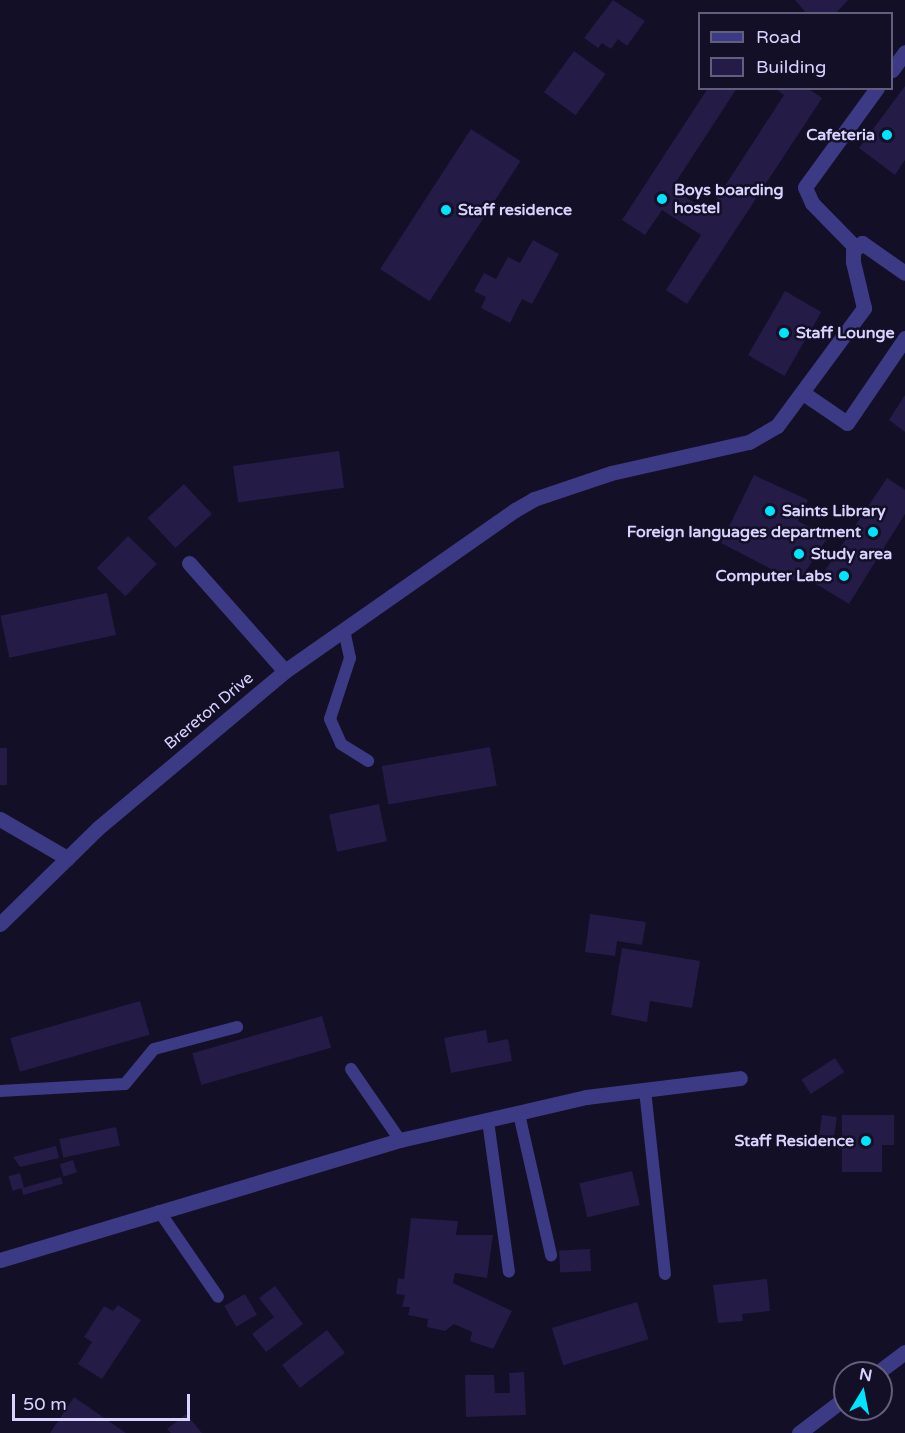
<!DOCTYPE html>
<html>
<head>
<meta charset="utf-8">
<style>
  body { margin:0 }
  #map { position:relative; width:905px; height:1433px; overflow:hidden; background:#130f26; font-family:"Varela Round",sans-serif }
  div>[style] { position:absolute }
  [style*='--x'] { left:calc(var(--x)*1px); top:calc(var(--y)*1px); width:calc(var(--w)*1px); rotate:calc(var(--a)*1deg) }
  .building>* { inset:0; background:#241b47; transform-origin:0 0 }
  .service>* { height:12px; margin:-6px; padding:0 6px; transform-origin:6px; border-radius:6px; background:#3d3a85 }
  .minor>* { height:15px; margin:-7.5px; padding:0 7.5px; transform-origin:7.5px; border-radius:7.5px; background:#3d3a85 }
  .tertiary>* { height:15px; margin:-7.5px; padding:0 7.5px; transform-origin:7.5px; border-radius:7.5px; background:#3d3a85 }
  .dots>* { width:16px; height:16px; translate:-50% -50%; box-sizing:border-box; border:3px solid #130f26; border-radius:50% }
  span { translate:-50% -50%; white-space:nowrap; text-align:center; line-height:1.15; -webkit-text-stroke:5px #130f26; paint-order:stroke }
  .poi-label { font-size:16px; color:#d9d4ff; font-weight:700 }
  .right { translate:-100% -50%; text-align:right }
  .left { translate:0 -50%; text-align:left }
  .street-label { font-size:16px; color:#d9d4ff }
  .legend { position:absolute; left:698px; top:12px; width:195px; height:78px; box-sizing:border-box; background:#130f26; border:2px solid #625e7d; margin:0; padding:8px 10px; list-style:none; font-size:18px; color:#d9d4ff }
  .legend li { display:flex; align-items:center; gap:12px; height:30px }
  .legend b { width:30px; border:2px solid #625e7d }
  .north { position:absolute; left:833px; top:1361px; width:60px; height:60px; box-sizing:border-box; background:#130f26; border:2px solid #625e7d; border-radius:50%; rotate:10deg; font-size:16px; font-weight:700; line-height:24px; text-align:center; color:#d9d4ff }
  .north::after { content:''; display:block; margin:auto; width:21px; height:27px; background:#00e5ff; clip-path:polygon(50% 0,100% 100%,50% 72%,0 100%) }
  .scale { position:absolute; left:12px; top:1394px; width:178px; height:27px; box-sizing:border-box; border:3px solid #d9d4ff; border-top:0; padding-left:8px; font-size:18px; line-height:21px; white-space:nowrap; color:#d9d4ff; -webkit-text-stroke:4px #130f26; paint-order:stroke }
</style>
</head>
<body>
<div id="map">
  <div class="building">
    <i style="clip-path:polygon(613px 0,645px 21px,627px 46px,618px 39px,611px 49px,602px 43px,598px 48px,584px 38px)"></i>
    <i style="clip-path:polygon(795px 0,848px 0,835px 14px,807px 14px)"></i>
    <i style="left:574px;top:51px;width:39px;height:51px;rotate:36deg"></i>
    <i style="clip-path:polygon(905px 86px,905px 160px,895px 175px,859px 148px)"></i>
    <i style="clip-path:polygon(708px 88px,737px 88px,672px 188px,708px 212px,784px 95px,775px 88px,807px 88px,822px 98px,687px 304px,666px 290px,701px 235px,662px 210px,645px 235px,622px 220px)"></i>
    <i style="left:471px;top:129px;width:59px;height:167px;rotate:33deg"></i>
    <i style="clip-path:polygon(533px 240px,559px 254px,532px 304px,522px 299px,510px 323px,481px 308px,486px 297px,474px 291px,484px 273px,496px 279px,508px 257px,520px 263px)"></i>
    <i style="left:785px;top:291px;width:42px;height:74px;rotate:30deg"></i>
    <i style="clip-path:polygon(905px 395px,905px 432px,889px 420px)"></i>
    <i style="left:339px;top:451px;width:37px;height:107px;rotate:82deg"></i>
    <i style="clip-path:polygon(754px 475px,808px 500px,798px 521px,828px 537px,798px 583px,721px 543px)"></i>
    <i style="clip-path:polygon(887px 478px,905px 490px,905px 514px,849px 604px,816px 584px)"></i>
    <i style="left:184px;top:484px;width:41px;height:50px;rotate:47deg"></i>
    <i style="left:128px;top:536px;width:40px;height:45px;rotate:44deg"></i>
    <i style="left:107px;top:593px;width:43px;height:109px;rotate:78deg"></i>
    <i style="left:490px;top:747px;width:39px;height:110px;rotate:80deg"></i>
    <i style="left:0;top:748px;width:7px;height:37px"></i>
    <i style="left:379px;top:804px;width:38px;height:51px;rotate:78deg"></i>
    <i style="clip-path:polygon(590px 914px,646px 922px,642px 945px,617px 941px,615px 956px,585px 952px)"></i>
    <i style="clip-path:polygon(622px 948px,700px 961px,692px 1008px,650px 1001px,647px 1022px,611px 1015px)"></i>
    <i style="left:140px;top:1001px;width:35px;height:135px;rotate:74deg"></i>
    <i style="left:322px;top:1016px;width:33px;height:135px;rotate:74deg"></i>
    <i style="clip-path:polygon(486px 1030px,488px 1043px,508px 1039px,512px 1061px,451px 1073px,444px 1038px)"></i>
    <i style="left:835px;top:1058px;width:17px;height:40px;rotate:57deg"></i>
    <i style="left:822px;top:1115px;width:15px;height:20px;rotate:8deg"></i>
    <i style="clip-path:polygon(842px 1115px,894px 1115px,894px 1145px,882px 1145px,882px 1172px,842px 1172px,842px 1149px,838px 1149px,838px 1138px,842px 1138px)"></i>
    <i style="left:116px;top:1127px;width:19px;height:58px;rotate:78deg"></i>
    <i style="clip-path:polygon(56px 1146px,59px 1158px,20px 1167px,13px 1157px)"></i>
    <i style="left:73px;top:1160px;width:13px;height:14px;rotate:72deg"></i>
    <i style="left:632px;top:1171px;width:35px;height:54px;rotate:77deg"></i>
    <i style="left:20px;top:1173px;width:15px;height:12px;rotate:74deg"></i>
    <i style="left:61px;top:1177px;width:7px;height:41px;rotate:74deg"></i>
    <i style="clip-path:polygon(411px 1218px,458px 1221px,456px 1235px,493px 1235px,487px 1278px,455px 1273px,453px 1283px,512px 1311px,493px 1349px,470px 1341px,472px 1332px,454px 1324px,445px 1331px,427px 1327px,428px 1319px,408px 1315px,410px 1307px,402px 1307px,405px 1295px,396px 1294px,398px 1278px,404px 1279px)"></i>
    <i style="left:590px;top:1249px;width:22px;height:31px;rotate:87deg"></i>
    <i style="clip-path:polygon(767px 1279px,770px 1311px,742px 1314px,743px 1321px,718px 1323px,713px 1285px)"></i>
    <i style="clip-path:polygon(275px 1286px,303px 1324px,266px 1352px,252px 1334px,274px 1317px,259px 1298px)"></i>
    <i style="left:245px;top:1294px;width:24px;height:24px;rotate:60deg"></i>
    <i style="left:637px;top:1302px;width:39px;height:89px;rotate:73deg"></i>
    <i style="clip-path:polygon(118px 1305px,141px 1320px,102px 1379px,78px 1364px,92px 1342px,84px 1337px,104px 1306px,113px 1311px)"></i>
    <i style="left:327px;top:1330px;width:29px;height:57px;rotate:52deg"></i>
    <i style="clip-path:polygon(524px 1372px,526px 1415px,466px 1417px,465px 1375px,494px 1375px,495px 1393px,510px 1393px,509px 1373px)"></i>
    <i style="clip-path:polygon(74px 1397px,126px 1433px,50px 1433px)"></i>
    <i style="clip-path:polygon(186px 1414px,202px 1433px,171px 1433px,167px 1429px)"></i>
  </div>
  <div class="service">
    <i style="--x:344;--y:630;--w:29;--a:78"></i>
    <i style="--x:350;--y:658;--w:64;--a:108.2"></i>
    <i style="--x:330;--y:719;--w:27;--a:66"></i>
    <i style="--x:341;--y:744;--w:32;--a:32"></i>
    <i style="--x:351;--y:1069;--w:86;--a:55.4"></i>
    <i style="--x:645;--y:1090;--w:185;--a:83.8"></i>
    <i style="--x:0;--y:1091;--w:125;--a:-3.2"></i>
    <i style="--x:125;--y:1084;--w:45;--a:-50.4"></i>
    <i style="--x:154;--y:1049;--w:86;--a:-14.8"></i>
    <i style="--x:519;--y:1114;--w:145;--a:77.2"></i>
    <i style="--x:488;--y:1121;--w:152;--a:82.1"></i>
    <i style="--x:159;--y:1211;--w:104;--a:55.5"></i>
  </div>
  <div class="minor">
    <i style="--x:892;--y:70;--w:22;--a:-54"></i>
    <i style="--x:856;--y:248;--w:63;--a:-134.4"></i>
    <i style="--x:812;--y:203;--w:17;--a:-114"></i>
    <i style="--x:805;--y:187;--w:122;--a:-54"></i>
    <i style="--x:803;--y:393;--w:53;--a:34.3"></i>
    <i style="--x:847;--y:423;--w:103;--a:-55.7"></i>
    <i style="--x:189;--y:563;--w:144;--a:48.4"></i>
    <i style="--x:0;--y:819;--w:78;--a:30.2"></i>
    <i style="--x:0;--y:924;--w:137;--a:-44.4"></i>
    <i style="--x:98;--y:828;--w:244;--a:-40"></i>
    <i style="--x:285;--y:671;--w:281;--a:-35"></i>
    <i style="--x:515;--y:510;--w:22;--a:-30"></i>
    <i style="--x:534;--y:499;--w:81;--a:-18.7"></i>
    <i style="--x:611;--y:473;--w:141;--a:-12.7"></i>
    <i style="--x:749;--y:442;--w:32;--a:-30"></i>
    <i style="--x:777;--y:426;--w:147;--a:-53.6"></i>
    <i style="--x:864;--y:308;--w:47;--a:-103.4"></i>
    <i style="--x:853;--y:262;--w:11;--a:-90"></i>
    <i style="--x:853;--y:251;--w:12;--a:-42"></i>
    <i style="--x:862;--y:243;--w:52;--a:34.9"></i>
    <i style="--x:0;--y:1260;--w:418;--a:-16.7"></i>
    <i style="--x:400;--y:1140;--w:191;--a:-13"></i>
    <i style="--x:586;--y:1097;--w:155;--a:-7"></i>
  </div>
  <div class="tertiary">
    <i style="--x:877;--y:1373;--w:35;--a:-37"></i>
    <i style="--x:799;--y:1433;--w:58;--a:-37.3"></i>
  </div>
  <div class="dots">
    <i style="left:887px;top:135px;background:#00e5ff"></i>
    <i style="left:662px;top:199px;background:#00e5ff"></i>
    <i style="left:446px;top:210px;background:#00e5ff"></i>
    <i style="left:784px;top:333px;background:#00e5ff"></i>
    <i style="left:770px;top:511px;background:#00e5ff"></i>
    <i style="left:873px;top:532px;background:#00e5ff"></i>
    <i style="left:799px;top:554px;background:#00e5ff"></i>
    <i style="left:844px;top:576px;background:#00e5ff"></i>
    <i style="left:866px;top:1141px;background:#00e5ff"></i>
  </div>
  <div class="poi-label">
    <span class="right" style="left:875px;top:135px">Cafeteria</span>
    <span class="left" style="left:674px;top:199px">Boys boarding<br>hostel</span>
    <span class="left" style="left:458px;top:210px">Staff residence</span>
    <span class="left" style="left:796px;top:333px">Staff Lounge</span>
    <span class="left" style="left:782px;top:511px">Saints Library</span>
    <span class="right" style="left:861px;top:532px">Foreign languages department</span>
    <span class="left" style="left:811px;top:554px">Study area</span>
    <span class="right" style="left:832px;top:576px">Computer Labs</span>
    <span class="right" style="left:854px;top:1141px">Staff Residence</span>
  </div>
  <div class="street-label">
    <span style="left:209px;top:711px;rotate:-40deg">Brereton Drive</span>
  </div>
  <ul class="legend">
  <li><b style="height:8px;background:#3d3a85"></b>Road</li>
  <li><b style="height:16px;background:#241b47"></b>Building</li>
  </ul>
  <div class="north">N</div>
  <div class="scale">50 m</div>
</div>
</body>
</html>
